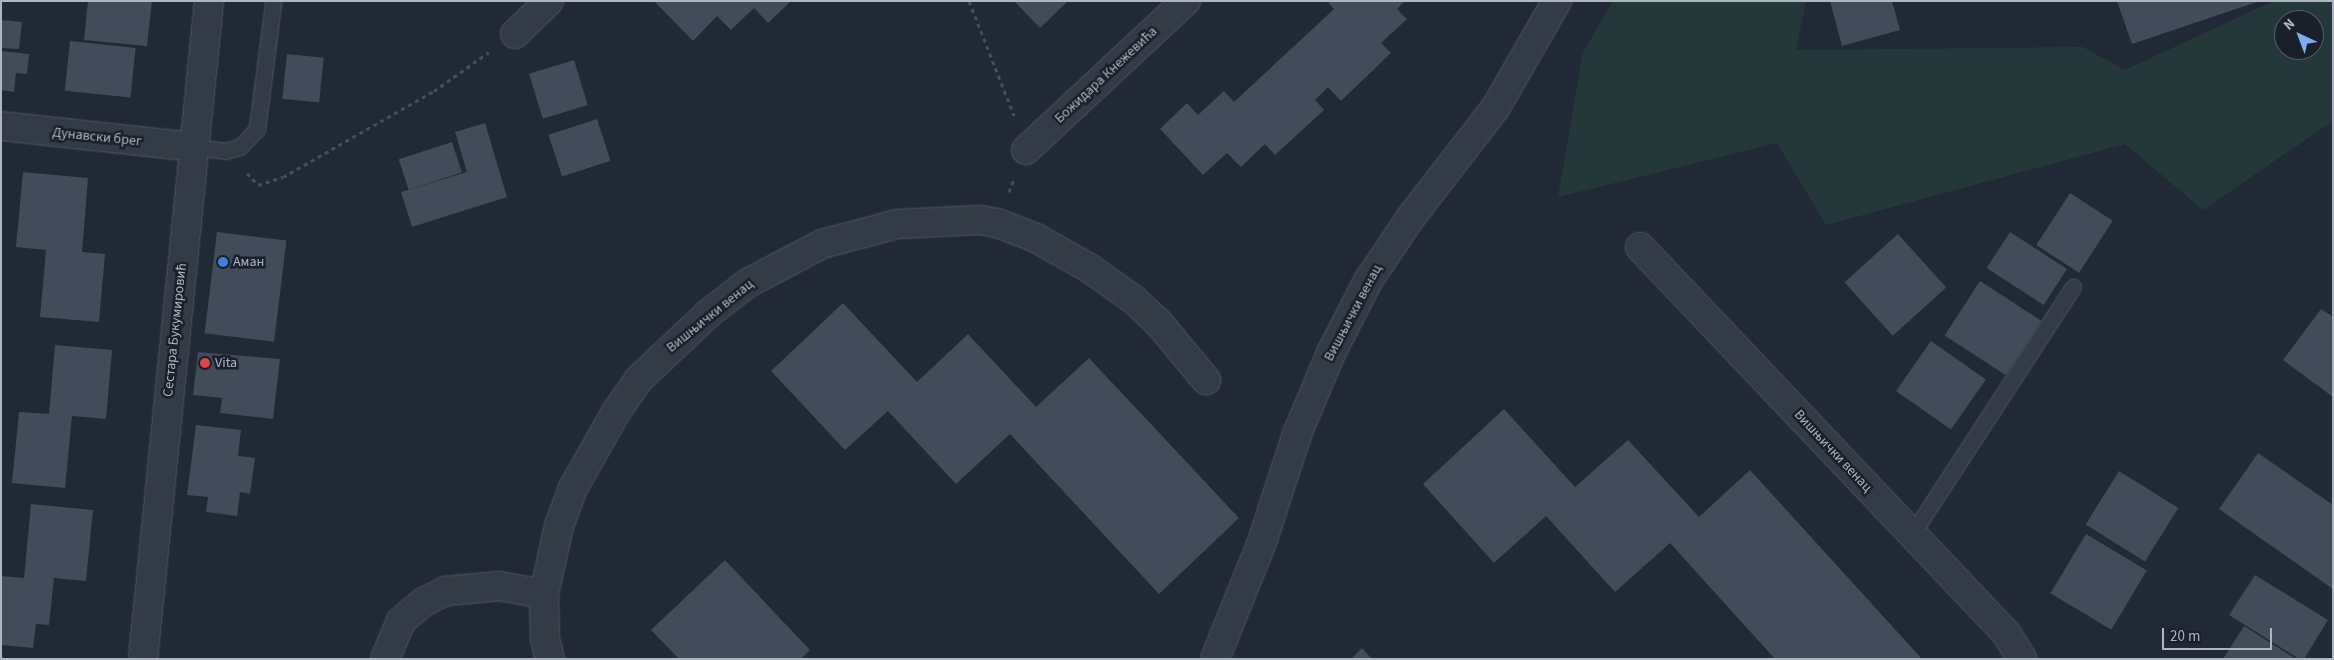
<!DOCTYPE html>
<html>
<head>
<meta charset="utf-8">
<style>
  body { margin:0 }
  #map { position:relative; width:2334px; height:660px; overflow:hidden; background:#202935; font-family:"Source Sans 3",sans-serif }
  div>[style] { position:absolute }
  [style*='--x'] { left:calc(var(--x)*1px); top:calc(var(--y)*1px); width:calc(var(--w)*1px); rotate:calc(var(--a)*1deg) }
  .green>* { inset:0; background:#253839 }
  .building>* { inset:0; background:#414b5a; transform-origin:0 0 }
  .path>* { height:3px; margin-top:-1.5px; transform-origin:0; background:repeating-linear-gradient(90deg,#415356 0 4px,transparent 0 8px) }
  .roads { filter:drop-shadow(0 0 1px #515864) drop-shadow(0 0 1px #515864) }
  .lane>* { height:15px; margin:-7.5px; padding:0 7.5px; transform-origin:7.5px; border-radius:7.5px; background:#333b46 }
  .street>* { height:28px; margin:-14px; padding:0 14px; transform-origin:14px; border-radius:14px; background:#333b46 }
  .dots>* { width:14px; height:14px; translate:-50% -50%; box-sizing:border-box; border:2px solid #19202a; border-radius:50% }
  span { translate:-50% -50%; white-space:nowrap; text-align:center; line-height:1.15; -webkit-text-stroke:5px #19202a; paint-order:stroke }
  .street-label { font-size:14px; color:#adb5c3 }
  .poi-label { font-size:14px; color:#adb5c3 }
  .left { translate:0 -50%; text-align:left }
  .frame { position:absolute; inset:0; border:2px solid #adb5c3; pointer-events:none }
  .north { position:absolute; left:2274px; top:10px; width:50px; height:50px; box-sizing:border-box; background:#19202a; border:1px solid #545c67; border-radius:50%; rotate:317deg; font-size:14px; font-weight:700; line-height:20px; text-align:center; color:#adb5c3 }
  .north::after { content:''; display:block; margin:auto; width:18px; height:22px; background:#81abf4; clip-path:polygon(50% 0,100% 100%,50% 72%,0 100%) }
  .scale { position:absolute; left:2162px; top:628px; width:110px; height:22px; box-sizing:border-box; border:2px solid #adb5c3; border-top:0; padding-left:6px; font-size:15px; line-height:18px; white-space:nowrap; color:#adb5c3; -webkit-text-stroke:4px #19202a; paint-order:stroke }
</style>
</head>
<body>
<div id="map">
  <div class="green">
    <i style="clip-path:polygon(evenodd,1613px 1px,1806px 1px,1796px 50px,2083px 47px,2125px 70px,2273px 1px,2333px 1px,2333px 121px,2203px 210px,2125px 144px,1826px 225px,1777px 143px,1558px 197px,1583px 52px,1613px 1px,2284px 20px,2314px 20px,2314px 50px,2284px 50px,2284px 20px)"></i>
  </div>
  <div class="building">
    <i style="clip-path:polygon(88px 1px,152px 1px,147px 46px,84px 40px)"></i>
    <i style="clip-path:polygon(654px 1px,791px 1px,768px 23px,754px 8px,731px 30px,717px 16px,693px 41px)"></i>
    <i style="clip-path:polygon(1014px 1px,1068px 1px,1040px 28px)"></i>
    <i style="clip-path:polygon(1327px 1px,1405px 1px,1397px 9px,1407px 19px,1381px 43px,1391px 53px,1341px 101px,1328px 87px,1315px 100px,1324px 110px,1275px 155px,1265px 144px,1241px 167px,1227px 153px,1203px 175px,1160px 129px,1187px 103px,1198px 115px,1224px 91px,1234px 102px,1334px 9px)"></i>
    <i style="clip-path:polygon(1830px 1px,1892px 1px,1900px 30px,1842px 46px)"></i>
    <i style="clip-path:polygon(2117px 1px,2257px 1px,2257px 2px,2132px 44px)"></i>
    <i style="clip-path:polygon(1px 20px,22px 22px,19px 49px,1px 48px)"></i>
    <i style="left:70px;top:41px;width:66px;height:50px;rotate:6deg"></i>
    <i style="clip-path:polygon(1px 51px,29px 54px,27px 74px,16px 73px,14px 92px,1px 90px)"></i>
    <i style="left:287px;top:54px;width:37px;height:45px;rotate:6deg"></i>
    <i style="left:574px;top:60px;width:47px;height:47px;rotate:73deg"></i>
    <i style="left:597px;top:119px;width:44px;height:51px;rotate:72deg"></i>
    <i style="clip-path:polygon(485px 123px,507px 197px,412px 227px,401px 192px,467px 172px,455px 132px)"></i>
    <i style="left:452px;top:142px;width:32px;height:56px;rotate:72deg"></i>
    <i style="clip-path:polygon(23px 172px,88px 178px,82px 252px,105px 254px,99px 322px,40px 317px,46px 250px,16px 247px)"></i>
    <i style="left:2070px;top:193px;width:51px;height:62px;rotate:33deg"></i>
    <i style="left:217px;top:232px;width:70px;height:102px;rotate:7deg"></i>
    <i style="left:2010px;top:232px;width:68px;height:43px;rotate:33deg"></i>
    <i style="left:1898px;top:234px;width:72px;height:72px;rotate:48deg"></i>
    <i style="left:1980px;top:281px;width:73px;height:65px;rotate:33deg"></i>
    <i style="clip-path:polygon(843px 303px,917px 382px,968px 334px,1036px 407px,1089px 358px,1239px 518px,1159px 594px,1010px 434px,956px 484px,888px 411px,845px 450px,771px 371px)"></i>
    <i style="clip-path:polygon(2321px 309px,2333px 317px,2333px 397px,2283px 360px)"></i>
    <i style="left:1931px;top:341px;width:67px;height:61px;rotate:35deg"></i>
    <i style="clip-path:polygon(55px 345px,112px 350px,106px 419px,72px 416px,65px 488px,12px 483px,19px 412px,49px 414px)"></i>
    <i style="clip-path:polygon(198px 352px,280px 359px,273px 419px,220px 413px,222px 398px,193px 395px)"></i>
    <i style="clip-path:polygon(1504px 409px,1575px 487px,1628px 440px,1699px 517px,1750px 470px,1922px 659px,1775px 659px,1670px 543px,1615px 592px,1546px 516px,1494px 563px,1423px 484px)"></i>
    <i style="clip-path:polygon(196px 425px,241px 430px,238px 456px,255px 458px,250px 494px,240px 492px,237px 516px,206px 512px,208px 497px,187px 495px)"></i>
    <i style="clip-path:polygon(2258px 453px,2333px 505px,2333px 589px,2219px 509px)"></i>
    <i style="left:2119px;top:471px;width:70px;height:63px;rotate:32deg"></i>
    <i style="clip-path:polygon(31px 504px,93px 510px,86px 581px,54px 578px,49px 625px,36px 624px,33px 648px,1px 645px,1px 576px,24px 578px)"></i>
    <i style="left:2086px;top:534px;width:71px;height:69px;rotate:31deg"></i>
    <i style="clip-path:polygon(725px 560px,810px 650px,801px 659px,679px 659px,651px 630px)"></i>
    <i style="clip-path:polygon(2255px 575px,2328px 620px,2304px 659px,2299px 659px,2229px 615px)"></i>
    <i style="clip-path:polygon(2244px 626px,2296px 659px,2223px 659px)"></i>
    <i style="clip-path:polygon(1362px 648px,1372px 659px,1351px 659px)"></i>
  </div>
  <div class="path">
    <i style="--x:969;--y:1;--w:123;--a:68.5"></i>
    <i style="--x:247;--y:173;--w:16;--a:47"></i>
    <i style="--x:258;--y:185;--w:26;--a:-18"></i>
    <i style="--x:283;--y:177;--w:174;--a:-29.7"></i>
    <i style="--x:434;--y:91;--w:67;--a:-35.3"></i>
    <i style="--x:1009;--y:192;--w:14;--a:-69"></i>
  </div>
  <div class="roads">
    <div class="lane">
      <i style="--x:193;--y:147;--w:32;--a:7"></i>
      <i style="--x:225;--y:151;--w:16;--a:-15"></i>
      <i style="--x:240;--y:147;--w:25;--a:-47"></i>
      <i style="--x:257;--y:129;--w:126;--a:-82.7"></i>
      <i style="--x:1912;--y:534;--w:295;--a:-56.9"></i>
    </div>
    <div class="street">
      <i style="--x:515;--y:34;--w:47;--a:-44.1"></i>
      <i style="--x:1;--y:126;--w:193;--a:6.2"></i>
      <i style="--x:1026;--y:150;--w:219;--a:-43"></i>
      <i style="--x:1640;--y:247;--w:532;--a:46.52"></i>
      <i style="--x:2006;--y:633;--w:31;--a:58"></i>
      <i style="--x:143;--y:659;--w:661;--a:-84.27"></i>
      <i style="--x:385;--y:659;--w:41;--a:-67.2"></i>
      <i style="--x:401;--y:621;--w:30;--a:-40"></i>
      <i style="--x:424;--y:602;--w:25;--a:-27"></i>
      <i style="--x:446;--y:591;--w:53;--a:-5.4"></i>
      <i style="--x:499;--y:586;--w:46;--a:10.1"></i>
      <i style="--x:550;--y:659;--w:21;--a:-104"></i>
      <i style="--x:545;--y:639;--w:45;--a:-91.3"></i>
      <i style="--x:544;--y:594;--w:70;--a:-77.6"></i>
      <i style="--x:559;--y:526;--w:40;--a:-69.8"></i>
      <i style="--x:573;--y:488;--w:87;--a:-60.5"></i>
      <i style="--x:616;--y:412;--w:39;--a:-55"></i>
      <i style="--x:638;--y:380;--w:98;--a:-43.3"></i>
      <i style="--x:709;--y:313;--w:49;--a:-37.6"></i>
      <i style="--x:748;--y:283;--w:84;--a:-27.8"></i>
      <i style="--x:822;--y:244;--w:78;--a:-14.9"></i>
      <i style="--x:897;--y:224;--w:83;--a:-2.8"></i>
      <i style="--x:980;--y:220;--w:17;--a:10"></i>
      <i style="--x:997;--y:223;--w:42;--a:21"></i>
      <i style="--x:1036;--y:238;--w:61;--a:29.5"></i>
      <i style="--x:1089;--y:268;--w:54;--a:35.2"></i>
      <i style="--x:1133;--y:299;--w:33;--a:43"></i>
      <i style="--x:1157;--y:321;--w:77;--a:50.3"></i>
      <i style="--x:1215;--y:659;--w:126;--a:-68.1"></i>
      <i style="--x:1262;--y:542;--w:114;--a:-72"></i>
      <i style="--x:1297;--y:434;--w:88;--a:-67.2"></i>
      <i style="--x:1331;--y:353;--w:81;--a:-62.8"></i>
      <i style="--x:1368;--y:281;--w:77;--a:-56.1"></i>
      <i style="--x:1411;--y:217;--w:139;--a:-52.3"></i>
      <i style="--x:1496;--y:107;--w:122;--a:-60.1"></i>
    </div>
  </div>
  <div class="dots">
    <i style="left:223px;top:262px;background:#3f7fe0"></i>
    <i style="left:205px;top:363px;background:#e0444e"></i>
  </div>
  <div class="street-label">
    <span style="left:1106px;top:75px;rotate:-43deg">Божидара Кнежевића</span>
    <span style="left:97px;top:137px;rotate:6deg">Дунавски брег</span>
    <span style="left:1353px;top:313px;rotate:-62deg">Вишњички венац</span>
    <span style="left:710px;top:316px;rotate:-39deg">Вишњички венац</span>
    <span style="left:175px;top:330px;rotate:-84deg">Сестара Букумировић</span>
    <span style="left:1833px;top:451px;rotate:47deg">Вишњички венац</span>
  </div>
  <div class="poi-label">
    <span class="left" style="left:233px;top:262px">Аман</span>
    <span class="left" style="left:215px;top:363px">Vita</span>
  </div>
  <div class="frame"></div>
  <div class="north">N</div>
  <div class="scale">20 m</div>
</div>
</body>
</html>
